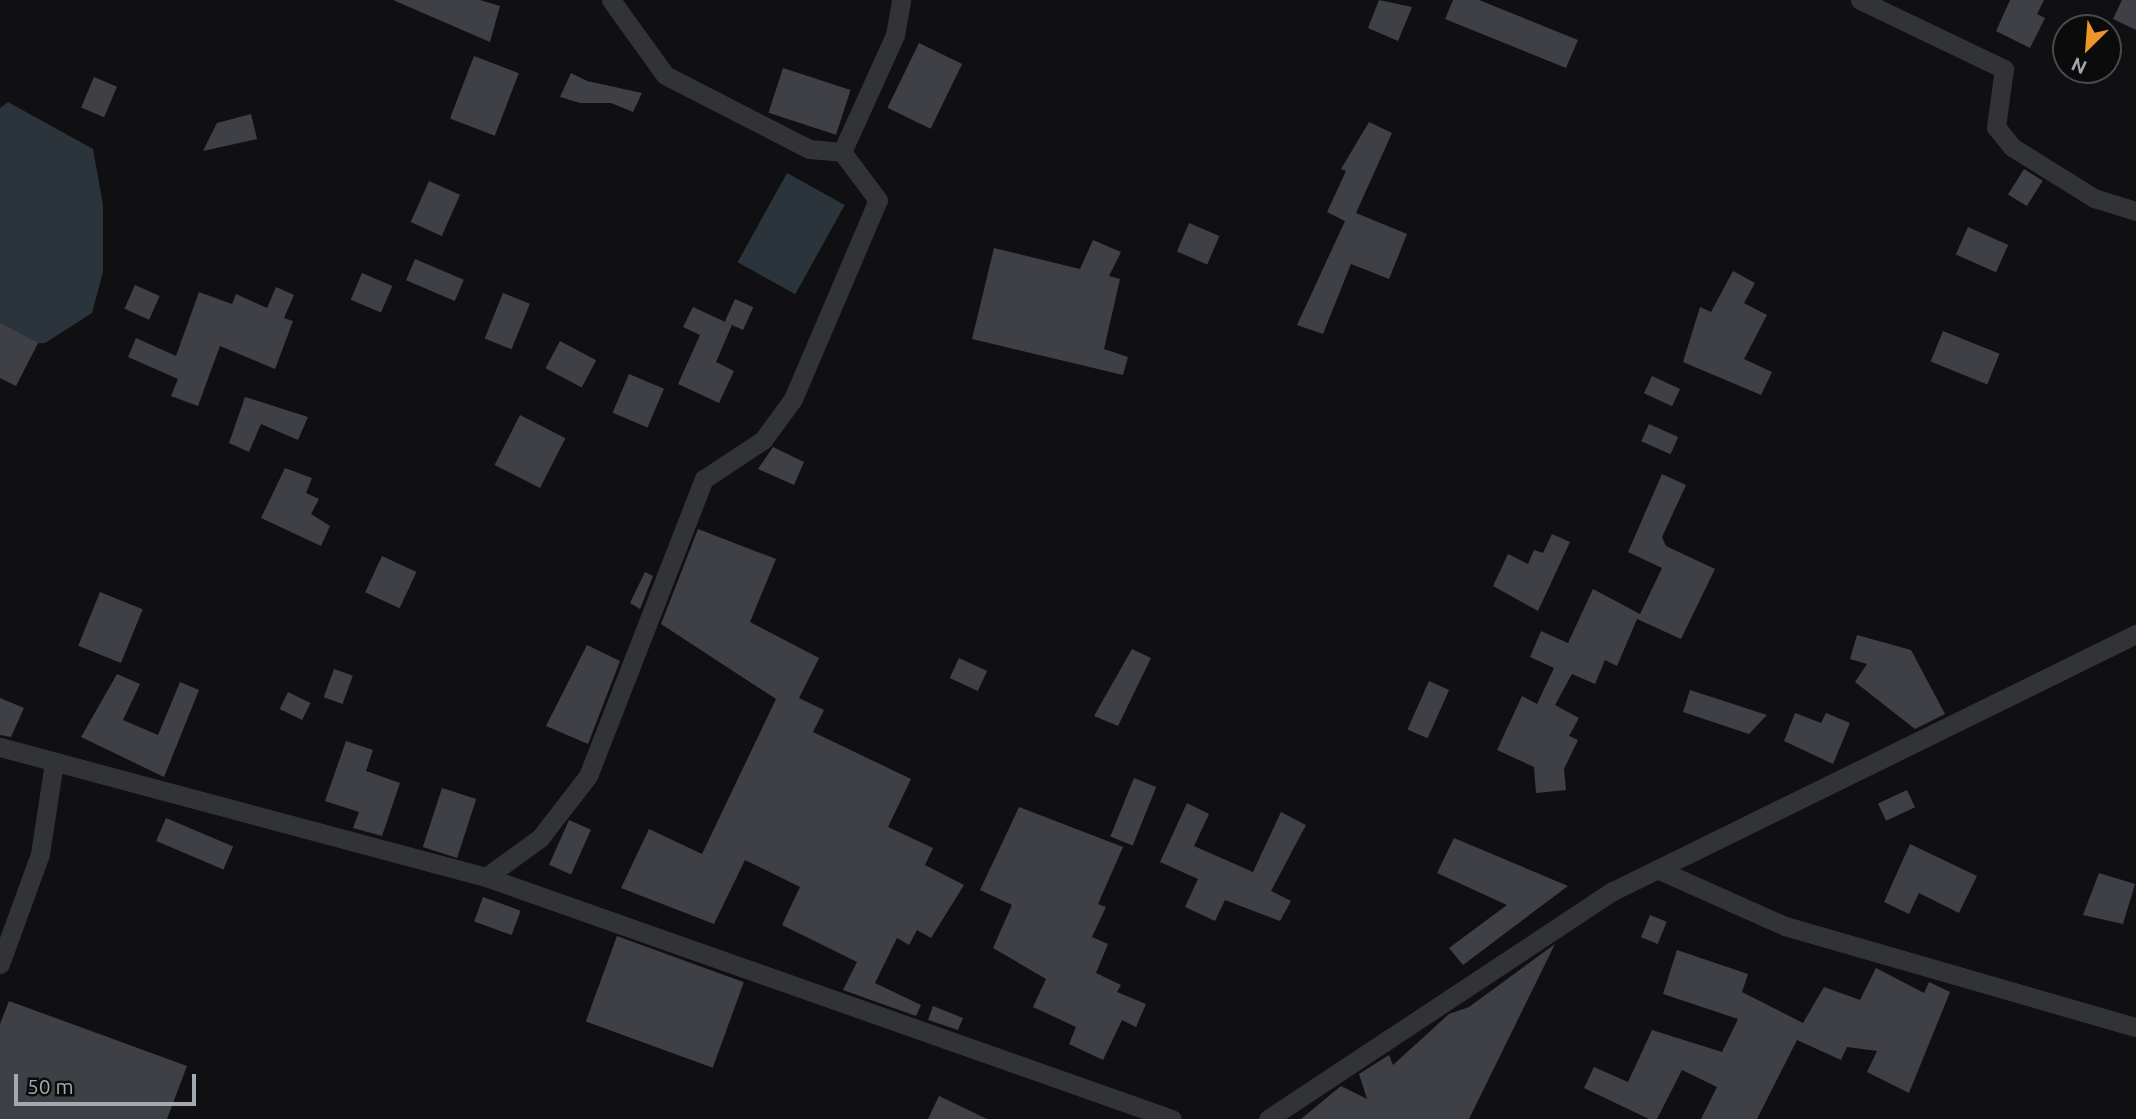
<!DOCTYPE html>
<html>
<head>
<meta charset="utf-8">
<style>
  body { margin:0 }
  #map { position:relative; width:2136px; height:1119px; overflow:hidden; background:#101012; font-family:Ubuntu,sans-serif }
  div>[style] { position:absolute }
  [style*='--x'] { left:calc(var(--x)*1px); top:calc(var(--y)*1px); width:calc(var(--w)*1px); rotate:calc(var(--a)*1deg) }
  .water>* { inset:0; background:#2a343a; transform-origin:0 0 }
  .building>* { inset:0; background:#3f4045; transform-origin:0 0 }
  .street>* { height:19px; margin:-9.5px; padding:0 9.5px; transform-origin:9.5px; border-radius:9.5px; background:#313336 }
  span { translate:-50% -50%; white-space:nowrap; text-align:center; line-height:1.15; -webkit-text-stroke:7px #0b0b0c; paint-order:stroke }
  .north { position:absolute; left:2052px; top:14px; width:70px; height:70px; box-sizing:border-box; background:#0b0b0c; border:2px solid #474a4e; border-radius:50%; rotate:205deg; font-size:19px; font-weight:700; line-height:28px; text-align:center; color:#a1a9b2 }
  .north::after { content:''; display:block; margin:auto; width:24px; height:32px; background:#ee962c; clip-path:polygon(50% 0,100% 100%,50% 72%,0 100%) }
  .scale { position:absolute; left:14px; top:1074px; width:182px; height:32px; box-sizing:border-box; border:4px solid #a1a9b2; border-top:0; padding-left:9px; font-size:21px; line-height:24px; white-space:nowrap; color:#a1a9b2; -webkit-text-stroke:5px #0b0b0c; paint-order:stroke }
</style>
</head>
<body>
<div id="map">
  <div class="water">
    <i style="clip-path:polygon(8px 102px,93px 149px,103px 205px,103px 272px,92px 313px,45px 343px,0 345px,0 108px)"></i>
    <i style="left:787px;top:173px;width:66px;height:102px;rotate:29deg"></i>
  </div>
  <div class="building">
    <i style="clip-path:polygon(393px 0,480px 0,500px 6px,490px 42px)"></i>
    <i style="clip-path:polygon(1379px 0,1412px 7px,1398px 41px,1368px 28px)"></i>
    <i style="clip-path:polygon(1453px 0,1479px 0,1578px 40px,1566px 68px,1445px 19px)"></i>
    <i style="clip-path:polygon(2010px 0,2044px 0,2037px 14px,2045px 18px,2030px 48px,1996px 31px)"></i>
    <i style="clip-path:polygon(2122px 0,2136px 0,2136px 30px,2113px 19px)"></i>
    <i style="left:919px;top:43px;width:48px;height:72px;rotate:26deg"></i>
    <i style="left:474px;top:56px;width:48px;height:67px;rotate:21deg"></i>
    <i style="left:783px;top:68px;width:71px;height:47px;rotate:18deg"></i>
    <i style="clip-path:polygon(571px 73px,587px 81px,642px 93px,633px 112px,611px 103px,580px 103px,560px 97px)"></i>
    <i style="left:94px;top:77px;width:25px;height:33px;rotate:23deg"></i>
    <i style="clip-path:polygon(251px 114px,257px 139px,203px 151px,217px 123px)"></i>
    <i style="clip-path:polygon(1369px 122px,1392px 133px,1356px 213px,1407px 234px,1389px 279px,1351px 264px,1323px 334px,1297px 325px,1345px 221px,1327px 212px,1346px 171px,1341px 169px)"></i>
    <i style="left:2024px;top:169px;width:22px;height:30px;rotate:32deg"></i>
    <i style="left:429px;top:181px;width:34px;height:45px;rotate:24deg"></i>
    <i style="left:1189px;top:223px;width:33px;height:31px;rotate:23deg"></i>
    <i style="left:1968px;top:227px;width:44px;height:30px;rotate:24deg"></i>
    <i style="clip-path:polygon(1093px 240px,1121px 252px,1109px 276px,1120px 279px,1104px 349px,1128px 357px,1123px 375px,972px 339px,994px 248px,1080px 269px)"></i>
    <i style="left:415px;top:259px;width:53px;height:23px;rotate:23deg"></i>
    <i style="clip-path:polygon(1733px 271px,1755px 283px,1744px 303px,1767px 315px,1744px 359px,1772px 372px,1761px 395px,1683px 362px,1700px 307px,1711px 312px)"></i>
    <i style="left:362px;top:273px;width:33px;height:29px;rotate:23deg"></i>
    <i style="left:135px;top:285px;width:27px;height:26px;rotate:24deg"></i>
    <i style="clip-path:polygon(276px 287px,294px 295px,284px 318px,293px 321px,275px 369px,220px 346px,198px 406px,171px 396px,178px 379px,128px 357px,136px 338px,176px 356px,199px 292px,232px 304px,236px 294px,267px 308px)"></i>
    <i style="left:503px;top:293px;width:29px;height:49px;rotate:22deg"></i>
    <i style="left:735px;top:299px;width:20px;height:25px;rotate:24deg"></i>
    <i style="clip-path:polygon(693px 307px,732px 325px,716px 362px,734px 371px,719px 403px,678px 384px,700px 335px,683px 327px)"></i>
    <i style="clip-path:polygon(0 323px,38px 343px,16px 386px,0 378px)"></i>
    <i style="left:1943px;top:331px;width:61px;height:33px;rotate:22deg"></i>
    <i style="left:560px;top:341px;width:41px;height:31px;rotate:28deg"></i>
    <i style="left:629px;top:374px;width:38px;height:42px;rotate:23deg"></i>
    <i style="left:1652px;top:376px;width:31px;height:19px;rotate:25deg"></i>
    <i style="clip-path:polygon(245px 397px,308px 417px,298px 440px,261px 424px,249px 452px,229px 443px)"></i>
    <i style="left:520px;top:415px;width:51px;height:56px;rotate:27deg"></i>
    <i style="left:1649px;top:424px;width:32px;height:19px;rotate:24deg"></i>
    <i style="clip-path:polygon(773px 447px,804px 462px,794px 485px,758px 469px)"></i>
    <i style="clip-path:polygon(285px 468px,312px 478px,306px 493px,319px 499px,311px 514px,330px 526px,321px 546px,261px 518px)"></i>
    <i style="clip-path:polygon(1662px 474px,1686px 485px,1662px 537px,1666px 546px,1715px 569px,1681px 639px,1637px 619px,1617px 666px,1605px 660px,1595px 684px,1572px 674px,1555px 705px,1579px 718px,1569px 736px,1578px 740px,1564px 769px,1566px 790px,1536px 793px,1534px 767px,1497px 750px,1522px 696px,1537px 704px,1554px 668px,1530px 657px,1541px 631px,1568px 643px,1593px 589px,1640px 614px,1662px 568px,1628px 552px)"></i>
    <i style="clip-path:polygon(698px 529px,776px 559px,750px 622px,819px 658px,799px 698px,824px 710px,813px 732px,911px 779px,888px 827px,933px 848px,925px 865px,964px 885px,931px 938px,917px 930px,909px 945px,897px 938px,875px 983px,921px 1005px,916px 1016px,843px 990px,857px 962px,782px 925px,800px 887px,745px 860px,714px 924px,621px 888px,649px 829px,702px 854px,776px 699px,661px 624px)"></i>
    <i style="clip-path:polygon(1552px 534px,1570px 542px,1538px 611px,1493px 586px,1508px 554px,1528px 564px,1534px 550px,1543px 553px)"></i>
    <i style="left:382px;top:556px;width:38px;height:40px;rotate:25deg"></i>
    <i style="clip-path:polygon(645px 572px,653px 576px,640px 609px,630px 603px)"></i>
    <i style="left:100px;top:592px;width:46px;height:58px;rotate:22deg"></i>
    <i style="clip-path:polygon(1857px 635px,1911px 650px,1945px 714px,1915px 729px,1855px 682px,1867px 664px,1850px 659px)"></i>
    <i style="clip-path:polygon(587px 645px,620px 661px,588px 744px,546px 726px)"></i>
    <i style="clip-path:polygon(1132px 649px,1151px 658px,1118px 726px,1094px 716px)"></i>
    <i style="left:959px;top:658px;width:31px;height:22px;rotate:25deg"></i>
    <i style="left:334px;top:669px;width:20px;height:30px;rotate:20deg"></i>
    <i style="clip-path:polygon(117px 674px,140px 684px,123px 720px,158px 735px,180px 682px,199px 690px,164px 777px,81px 737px)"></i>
    <i style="left:1429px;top:681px;width:22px;height:53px;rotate:24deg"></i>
    <i style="clip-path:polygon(1690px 690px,1767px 715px,1749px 734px,1683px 712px)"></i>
    <i style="left:288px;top:692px;width:25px;height:19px;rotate:26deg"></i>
    <i style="clip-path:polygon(0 698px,24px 708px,11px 737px,0 735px)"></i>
    <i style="clip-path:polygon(1795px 713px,1821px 723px,1826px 713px,1850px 723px,1833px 764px,1784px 741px)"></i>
    <i style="clip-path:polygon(346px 741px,373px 750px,366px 771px,400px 783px,382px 836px,353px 828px,359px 812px,325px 801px)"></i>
    <i style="left:1134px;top:778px;width:24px;height:63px;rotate:22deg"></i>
    <i style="left:442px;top:788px;width:36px;height:62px;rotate:18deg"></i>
    <i style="left:1907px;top:790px;width:19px;height:32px;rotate:65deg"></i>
    <i style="clip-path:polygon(1187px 803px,1209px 814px,1194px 846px,1253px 872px,1281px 812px,1306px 825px,1271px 891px,1291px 901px,1280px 921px,1225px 900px,1215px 921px,1185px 907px,1198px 879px,1160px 862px)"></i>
    <i style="clip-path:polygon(1019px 807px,1123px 847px,1098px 904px,1106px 907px,1092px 937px,1108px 944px,1096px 973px,1121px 985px,1117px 992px,1146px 1004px,1136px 1027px,1122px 1020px,1103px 1060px,1069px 1044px,1076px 1027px,1033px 1007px,1046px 979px,993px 948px,1012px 905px,980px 890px)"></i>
    <i style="left:166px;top:818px;width:73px;height:25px;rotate:23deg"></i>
    <i style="left:569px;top:820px;width:24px;height:49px;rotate:24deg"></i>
    <i style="clip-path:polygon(1454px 838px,1568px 886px,1463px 965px,1449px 948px,1507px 905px,1437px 873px)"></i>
    <i style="clip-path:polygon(1910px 844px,1977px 876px,1959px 913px,1919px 893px,1909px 914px,1884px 902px)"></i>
    <i style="clip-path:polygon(2099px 873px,2135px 884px,2123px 924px,2083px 915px)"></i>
    <i style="left:483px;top:897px;width:40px;height:26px;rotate:20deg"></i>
    <i style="left:1650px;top:915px;width:18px;height:24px;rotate:22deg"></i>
    <i style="left:617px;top:936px;width:135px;height:91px;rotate:20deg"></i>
    <i style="clip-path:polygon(1555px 944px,1469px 1119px,1301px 1119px,1341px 1086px,1367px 1099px,1359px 1074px,1389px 1055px,1393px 1065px,1449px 1014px,1469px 1007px)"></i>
    <i style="clip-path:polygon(1677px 950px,1748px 974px,1742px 992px,1803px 1023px,1824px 987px,1860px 1000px,1876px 968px,1924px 993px,1929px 982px,1950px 992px,1909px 1093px,1867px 1072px,1877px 1051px,1847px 1047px,1841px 1060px,1797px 1040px,1757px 1119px,1701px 1119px,1717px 1087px,1682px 1070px,1657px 1119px,1649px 1119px,1584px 1088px,1594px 1067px,1628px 1082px,1652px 1030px,1722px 1052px,1738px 1019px,1663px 994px)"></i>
    <i style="clip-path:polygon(9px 1001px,187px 1066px,167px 1119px,0 1119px,0 1024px)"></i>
    <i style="clip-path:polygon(933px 1006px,963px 1018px,958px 1030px,928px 1020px)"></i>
    <i style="clip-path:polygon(939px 1096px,987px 1119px,928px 1119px)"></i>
  </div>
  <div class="street">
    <i style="--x:611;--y:0;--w:92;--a:54.2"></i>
    <i style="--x:665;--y:75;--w:162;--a:27.2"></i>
    <i style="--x:809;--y:149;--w:33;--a:5"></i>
    <i style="--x:1860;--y:0;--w:160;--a:25.6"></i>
    <i style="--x:2004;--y:69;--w:59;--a:97.9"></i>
    <i style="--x:1996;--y:127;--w:26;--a:51"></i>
    <i style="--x:2012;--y:147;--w:97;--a:31.9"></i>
    <i style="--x:2094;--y:198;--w:44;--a:17.2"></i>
    <i style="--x:0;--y:747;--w:503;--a:14.98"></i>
    <i style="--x:486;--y:877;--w:727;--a:19.43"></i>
    <i style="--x:1657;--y:869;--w:140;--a:24"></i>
    <i style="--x:1785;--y:926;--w:365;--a:16.1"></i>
    <i style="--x:486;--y:877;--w:67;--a:-35.8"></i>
    <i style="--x:540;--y:838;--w:78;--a:-52.3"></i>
    <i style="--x:588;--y:776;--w:319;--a:-68.7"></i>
    <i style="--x:704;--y:479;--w:71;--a:-33.5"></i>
    <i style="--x:763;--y:440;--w:51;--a:-53.8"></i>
    <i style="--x:793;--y:399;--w:216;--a:-66.9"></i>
    <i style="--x:878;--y:200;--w:60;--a:-126.9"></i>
    <i style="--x:842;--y:152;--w:128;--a:-65.6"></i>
    <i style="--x:895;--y:35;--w:36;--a:-80"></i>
    <i style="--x:0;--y:964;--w:117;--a:-70"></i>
    <i style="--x:40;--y:854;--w:93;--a:-81.3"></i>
    <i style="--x:1268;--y:1119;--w:414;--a:-33.5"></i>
    <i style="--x:1613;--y:891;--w:583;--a:-26.17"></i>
  </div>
  <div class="north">N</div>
  <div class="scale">50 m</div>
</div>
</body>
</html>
